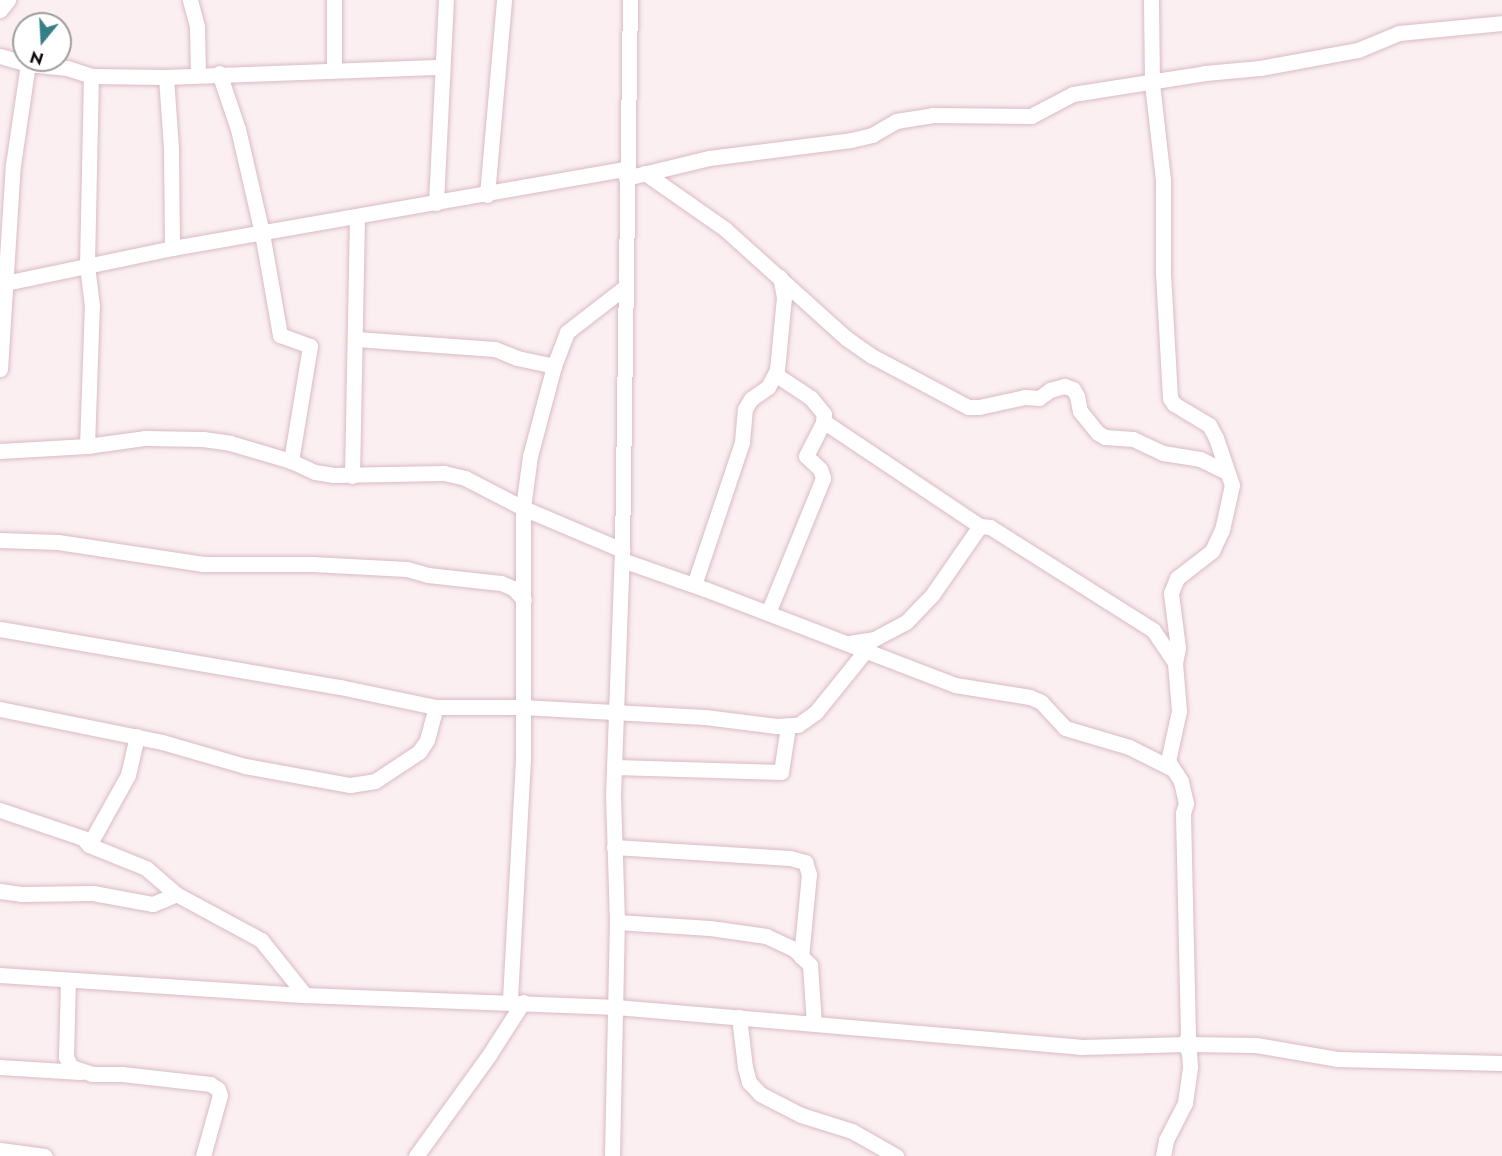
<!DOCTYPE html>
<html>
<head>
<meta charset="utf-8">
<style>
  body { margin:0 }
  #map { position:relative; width:1502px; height:1156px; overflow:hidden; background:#fbeff2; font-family:Jost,sans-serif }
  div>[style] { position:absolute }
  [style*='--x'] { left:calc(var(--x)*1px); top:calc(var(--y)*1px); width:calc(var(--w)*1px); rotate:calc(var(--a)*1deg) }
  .roads { filter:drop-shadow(0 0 2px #d9bbc4) drop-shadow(0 0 2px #d9bbc4) }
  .street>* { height:15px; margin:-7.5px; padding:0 7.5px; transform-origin:7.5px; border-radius:7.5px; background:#fff }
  span { translate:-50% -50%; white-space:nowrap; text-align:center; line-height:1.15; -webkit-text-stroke:6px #fff; paint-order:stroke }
  .north { position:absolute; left:12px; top:12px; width:60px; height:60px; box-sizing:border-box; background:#fff; border:2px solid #a09d9e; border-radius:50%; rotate:198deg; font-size:16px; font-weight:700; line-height:24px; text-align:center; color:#12090c }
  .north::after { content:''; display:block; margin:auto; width:21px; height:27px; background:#377f86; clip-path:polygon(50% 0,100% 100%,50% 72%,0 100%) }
</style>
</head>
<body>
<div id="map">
  <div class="roads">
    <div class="street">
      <i style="--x:190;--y:0;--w:28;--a:75"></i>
      <i style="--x:197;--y:27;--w:47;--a:88.8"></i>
      <i style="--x:0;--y:10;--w:13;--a:-51"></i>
      <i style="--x:0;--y:56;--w:29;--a:16"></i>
      <i style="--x:28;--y:64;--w:39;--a:6"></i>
      <i style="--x:67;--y:68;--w:25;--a:18"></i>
      <i style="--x:91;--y:76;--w:75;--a:0.8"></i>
      <i style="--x:166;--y:77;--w:276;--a:-2.1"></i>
      <i style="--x:334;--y:69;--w:69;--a:-90"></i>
      <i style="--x:219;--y:73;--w:59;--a:71.3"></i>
      <i style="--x:238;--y:129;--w:107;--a:77"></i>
      <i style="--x:262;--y:233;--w:104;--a:80"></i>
      <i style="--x:280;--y:335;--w:32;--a:20"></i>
      <i style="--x:310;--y:346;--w:117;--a:99.4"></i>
      <i style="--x:166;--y:77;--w:72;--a:86"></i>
      <i style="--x:171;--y:149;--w:99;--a:89.4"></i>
      <i style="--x:645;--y:173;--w:98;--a:35"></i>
      <i style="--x:725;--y:229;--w:163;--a:42"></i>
      <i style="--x:846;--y:338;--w:32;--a:35"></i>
      <i style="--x:872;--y:356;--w:109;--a:28"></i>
      <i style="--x:968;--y:407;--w:11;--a:0"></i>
      <i style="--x:979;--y:407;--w:47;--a:-12.3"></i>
      <i style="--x:1025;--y:397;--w:14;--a:4"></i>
      <i style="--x:1039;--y:398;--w:14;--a:-36"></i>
      <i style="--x:1050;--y:390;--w:15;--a:-16"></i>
      <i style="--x:1064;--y:386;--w:9;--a:18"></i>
      <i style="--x:1073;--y:389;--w:8;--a:60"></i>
      <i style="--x:1077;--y:396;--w:15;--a:79"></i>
      <i style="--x:1080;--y:411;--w:28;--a:51"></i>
      <i style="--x:1098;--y:433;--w:8;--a:30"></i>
      <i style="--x:1105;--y:437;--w:28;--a:4"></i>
      <i style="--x:1133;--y:439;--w:33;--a:25"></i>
      <i style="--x:1163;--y:453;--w:37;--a:9"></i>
      <i style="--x:1200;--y:459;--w:30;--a:26"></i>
      <i style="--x:626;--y:178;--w:85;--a:-13.5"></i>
      <i style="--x:709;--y:158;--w:143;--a:-7.2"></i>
      <i style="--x:851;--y:140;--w:22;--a:-13"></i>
      <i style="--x:872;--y:135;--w:28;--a:-30"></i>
      <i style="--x:896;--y:121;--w:36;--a:-9"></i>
      <i style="--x:932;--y:115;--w:99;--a:0.6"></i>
      <i style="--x:1031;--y:116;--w:47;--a:-27.6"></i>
      <i style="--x:1073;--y:94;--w:134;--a:-9"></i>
      <i style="--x:1205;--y:73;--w:55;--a:-5.2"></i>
      <i style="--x:1260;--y:68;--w:100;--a:-10.4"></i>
      <i style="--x:1358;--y:50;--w:44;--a:-22.5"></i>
      <i style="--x:1399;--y:33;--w:103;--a:-5.5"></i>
      <i style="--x:487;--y:195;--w:196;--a:-85"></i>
      <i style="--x:436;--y:203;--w:203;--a:-87.2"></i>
      <i style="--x:0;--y:284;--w:176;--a:-11.8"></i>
      <i style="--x:172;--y:248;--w:461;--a:-9.9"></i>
      <i style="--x:356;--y:339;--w:139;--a:4.1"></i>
      <i style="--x:495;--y:349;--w:24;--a:22"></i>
      <i style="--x:517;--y:358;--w:38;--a:12"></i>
      <i style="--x:554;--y:366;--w:93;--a:104.9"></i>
      <i style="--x:530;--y:456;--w:52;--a:97.7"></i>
      <i style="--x:523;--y:508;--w:251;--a:90"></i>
      <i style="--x:523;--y:759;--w:243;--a:93.1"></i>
      <i style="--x:554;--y:366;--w:36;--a:-69"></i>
      <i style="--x:567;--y:332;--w:73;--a:-37.8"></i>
      <i style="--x:0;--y:369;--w:204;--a:-86.4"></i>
      <i style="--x:13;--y:165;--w:102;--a:-81.6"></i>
      <i style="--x:823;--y:421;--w:189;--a:33.8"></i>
      <i style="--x:87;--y:446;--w:140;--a:-88"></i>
      <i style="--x:92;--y:306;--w:41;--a:-97"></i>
      <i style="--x:87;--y:265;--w:189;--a:-88.8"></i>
      <i style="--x:0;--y:451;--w:87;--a:-3.3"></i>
      <i style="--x:87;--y:446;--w:59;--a:-7.9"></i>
      <i style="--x:145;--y:438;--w:58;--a:1"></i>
      <i style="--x:203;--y:439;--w:27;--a:8"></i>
      <i style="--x:230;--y:443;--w:64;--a:16.4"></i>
      <i style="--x:291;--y:461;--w:26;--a:25"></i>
      <i style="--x:315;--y:472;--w:19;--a:9"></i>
      <i style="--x:334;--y:475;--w:110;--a:-1"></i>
      <i style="--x:444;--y:473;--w:22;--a:13"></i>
      <i style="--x:465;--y:478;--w:65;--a:27.3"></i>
      <i style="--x:523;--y:508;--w:108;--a:23"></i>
      <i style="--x:352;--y:476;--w:259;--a:-88.9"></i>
      <i style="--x:0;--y:540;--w:58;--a:2"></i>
      <i style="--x:58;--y:542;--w:147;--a:8.6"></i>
      <i style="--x:203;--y:564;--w:109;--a:0"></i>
      <i style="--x:312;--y:564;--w:95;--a:3"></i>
      <i style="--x:407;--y:569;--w:22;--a:16"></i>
      <i style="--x:428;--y:575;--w:73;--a:6.3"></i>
      <i style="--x:501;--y:583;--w:13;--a:23"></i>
      <i style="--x:513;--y:588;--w:16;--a:47"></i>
      <i style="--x:622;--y:560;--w:88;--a:19.3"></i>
      <i style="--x:705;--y:589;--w:268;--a:21"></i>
      <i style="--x:955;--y:685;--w:76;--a:9.1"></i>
      <i style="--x:1030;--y:697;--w:12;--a:24"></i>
      <i style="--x:1041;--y:702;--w:35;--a:47"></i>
      <i style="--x:1065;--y:728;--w:67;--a:16.5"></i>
      <i style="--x:1129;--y:747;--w:47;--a:26.6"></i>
      <i style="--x:694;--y:585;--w:151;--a:-71.4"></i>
      <i style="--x:742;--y:442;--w:33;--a:-85"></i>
      <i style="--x:745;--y:409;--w:12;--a:-59"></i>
      <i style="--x:751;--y:399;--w:21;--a:-35"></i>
      <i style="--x:768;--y:387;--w:19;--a:-62"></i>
      <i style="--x:777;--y:370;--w:73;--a:-84.5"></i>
      <i style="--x:784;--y:297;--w:20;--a:-101"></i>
      <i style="--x:768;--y:613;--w:146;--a:-67.8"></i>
      <i style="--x:823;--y:478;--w:9;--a:-108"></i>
      <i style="--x:820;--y:469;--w:19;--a:-137"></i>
      <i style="--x:806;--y:456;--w:37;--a:-63"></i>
      <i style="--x:823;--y:423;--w:9;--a:-84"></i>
      <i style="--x:824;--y:414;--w:21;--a:-129"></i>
      <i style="--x:811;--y:398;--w:43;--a:-146.3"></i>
      <i style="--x:0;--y:629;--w:345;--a:9.7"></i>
      <i style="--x:340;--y:687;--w:98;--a:11.8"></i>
      <i style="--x:436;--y:707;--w:86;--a:0"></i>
      <i style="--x:522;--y:707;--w:183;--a:3.1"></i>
      <i style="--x:705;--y:717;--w:72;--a:7.2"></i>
      <i style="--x:776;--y:726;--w:22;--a:-3"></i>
      <i style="--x:798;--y:725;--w:22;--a:-36"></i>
      <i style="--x:816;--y:712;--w:80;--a:-51.1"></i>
      <i style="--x:849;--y:643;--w:25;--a:-9"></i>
      <i style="--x:874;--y:639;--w:36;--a:-28"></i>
      <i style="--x:906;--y:622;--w:37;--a:-46"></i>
      <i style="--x:932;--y:595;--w:84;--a:-55.2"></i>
      <i style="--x:980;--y:526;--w:10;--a:6"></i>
      <i style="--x:990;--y:527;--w:193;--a:32.3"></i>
      <i style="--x:1153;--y:630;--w:40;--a:56"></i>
      <i style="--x:0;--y:709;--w:165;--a:11.5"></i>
      <i style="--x:162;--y:742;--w:86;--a:16.1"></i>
      <i style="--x:245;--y:766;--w:107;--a:10.3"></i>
      <i style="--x:350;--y:785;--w:25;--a:-9"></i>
      <i style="--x:375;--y:781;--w:53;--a:-33.4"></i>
      <i style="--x:419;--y:752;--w:14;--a:-56"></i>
      <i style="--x:427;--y:740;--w:34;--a:-75"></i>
      <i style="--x:615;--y:767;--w:166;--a:1.7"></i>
      <i style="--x:781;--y:772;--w:47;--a:-81.3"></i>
      <i style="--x:0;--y:810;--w:88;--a:18.6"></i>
      <i style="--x:83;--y:838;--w:9;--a:49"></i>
      <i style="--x:89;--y:845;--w:61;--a:22"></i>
      <i style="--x:146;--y:868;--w:40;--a:41"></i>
      <i style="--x:176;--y:894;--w:97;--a:28.4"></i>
      <i style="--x:261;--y:940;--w:70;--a:51.3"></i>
      <i style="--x:89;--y:845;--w:80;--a:-60.9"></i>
      <i style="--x:128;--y:775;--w:40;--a:-77"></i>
      <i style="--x:614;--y:847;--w:176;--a:3.6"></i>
      <i style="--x:790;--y:858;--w:16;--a:15"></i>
      <i style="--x:805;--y:862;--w:13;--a:72"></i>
      <i style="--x:809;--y:874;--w:83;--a:95.5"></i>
      <i style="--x:0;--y:891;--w:21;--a:8"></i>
      <i style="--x:21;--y:894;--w:72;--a:-0.8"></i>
      <i style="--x:93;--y:893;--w:61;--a:10.4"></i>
      <i style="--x:153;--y:904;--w:25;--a:-23"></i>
      <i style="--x:617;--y:922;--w:93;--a:3.7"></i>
      <i style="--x:710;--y:928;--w:57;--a:8.1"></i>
      <i style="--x:766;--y:936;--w:31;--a:25"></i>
      <i style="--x:794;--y:949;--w:23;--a:45"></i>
      <i style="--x:810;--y:965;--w:59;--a:86.1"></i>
      <i style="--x:0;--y:975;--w:306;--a:3.8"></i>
      <i style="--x:305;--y:995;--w:311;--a:2.2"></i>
      <i style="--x:616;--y:1007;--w:466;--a:4.9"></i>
      <i style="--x:1080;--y:1047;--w:105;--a:-1.6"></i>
      <i style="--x:1185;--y:1044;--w:9;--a:-72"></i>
      <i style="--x:1188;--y:1035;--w:222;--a:-91.3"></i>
      <i style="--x:1183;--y:813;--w:10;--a:-73"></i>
      <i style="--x:1186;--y:803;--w:23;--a:-103"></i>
      <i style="--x:1181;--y:781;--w:24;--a:-123"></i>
      <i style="--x:1168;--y:761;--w:51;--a:-77.6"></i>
      <i style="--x:1179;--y:711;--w:48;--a:-94.8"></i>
      <i style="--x:1175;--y:663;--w:15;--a:-79"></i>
      <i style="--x:1178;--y:648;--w:55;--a:-97.3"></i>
      <i style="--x:1171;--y:593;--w:16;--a:-68"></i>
      <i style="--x:1177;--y:578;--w:44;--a:-37.6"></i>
      <i style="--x:1212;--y:551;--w:23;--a:-65"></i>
      <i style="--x:1222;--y:530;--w:46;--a:-77.5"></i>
      <i style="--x:1232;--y:485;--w:50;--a:-108.8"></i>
      <i style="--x:1216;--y:438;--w:15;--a:-118"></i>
      <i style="--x:1209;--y:425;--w:41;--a:-149"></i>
      <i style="--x:1174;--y:404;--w:7;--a:-124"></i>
      <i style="--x:1170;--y:398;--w:125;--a:-93.2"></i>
      <i style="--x:1163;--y:273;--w:93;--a:-90"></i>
      <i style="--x:1163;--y:180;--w:98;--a:-96.5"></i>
      <i style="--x:1152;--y:83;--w:83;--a:-90.7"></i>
      <i style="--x:68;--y:980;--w:77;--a:91.5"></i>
      <i style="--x:66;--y:1057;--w:11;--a:63"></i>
      <i style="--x:71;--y:1067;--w:22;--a:18"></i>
      <i style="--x:92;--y:1074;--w:30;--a:0"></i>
      <i style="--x:122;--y:1074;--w:89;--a:6.5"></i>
      <i style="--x:210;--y:1084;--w:9;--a:32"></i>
      <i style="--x:218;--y:1089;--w:6;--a:72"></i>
      <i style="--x:220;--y:1095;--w:63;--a:105.6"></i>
      <i style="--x:739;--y:1017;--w:50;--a:83.2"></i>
      <i style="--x:745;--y:1067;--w:16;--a:75"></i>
      <i style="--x:749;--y:1082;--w:16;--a:47"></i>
      <i style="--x:760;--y:1094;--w:46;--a:27.1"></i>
      <i style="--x:801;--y:1115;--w:53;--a:17.4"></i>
      <i style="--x:852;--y:1131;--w:51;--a:29.6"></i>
      <i style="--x:0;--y:1067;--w:80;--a:3.6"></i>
      <i style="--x:0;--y:1150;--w:45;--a:7.6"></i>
      <i style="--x:416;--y:1156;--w:125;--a:-54.1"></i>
      <i style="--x:489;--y:1055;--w:63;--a:-57.3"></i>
      <i style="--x:612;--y:1156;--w:234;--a:-88.8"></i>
      <i style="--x:617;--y:922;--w:127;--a:-91.8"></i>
      <i style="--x:613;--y:795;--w:245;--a:-87.9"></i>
      <i style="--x:622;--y:550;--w:550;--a:-89.17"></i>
      <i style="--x:1163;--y:1156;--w:16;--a:-79"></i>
      <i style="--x:1166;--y:1140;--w:42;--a:-62.8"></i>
      <i style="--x:1185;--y:1103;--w:37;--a:-82"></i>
      <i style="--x:1190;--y:1066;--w:13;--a:-94"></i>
      <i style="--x:1189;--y:1053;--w:10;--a:-114"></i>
      <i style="--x:1185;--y:1044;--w:71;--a:0.8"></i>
      <i style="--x:1256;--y:1045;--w:82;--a:9.8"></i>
      <i style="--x:1337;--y:1059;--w:165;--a:1.4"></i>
    </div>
  </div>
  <div class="north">N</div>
</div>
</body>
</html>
